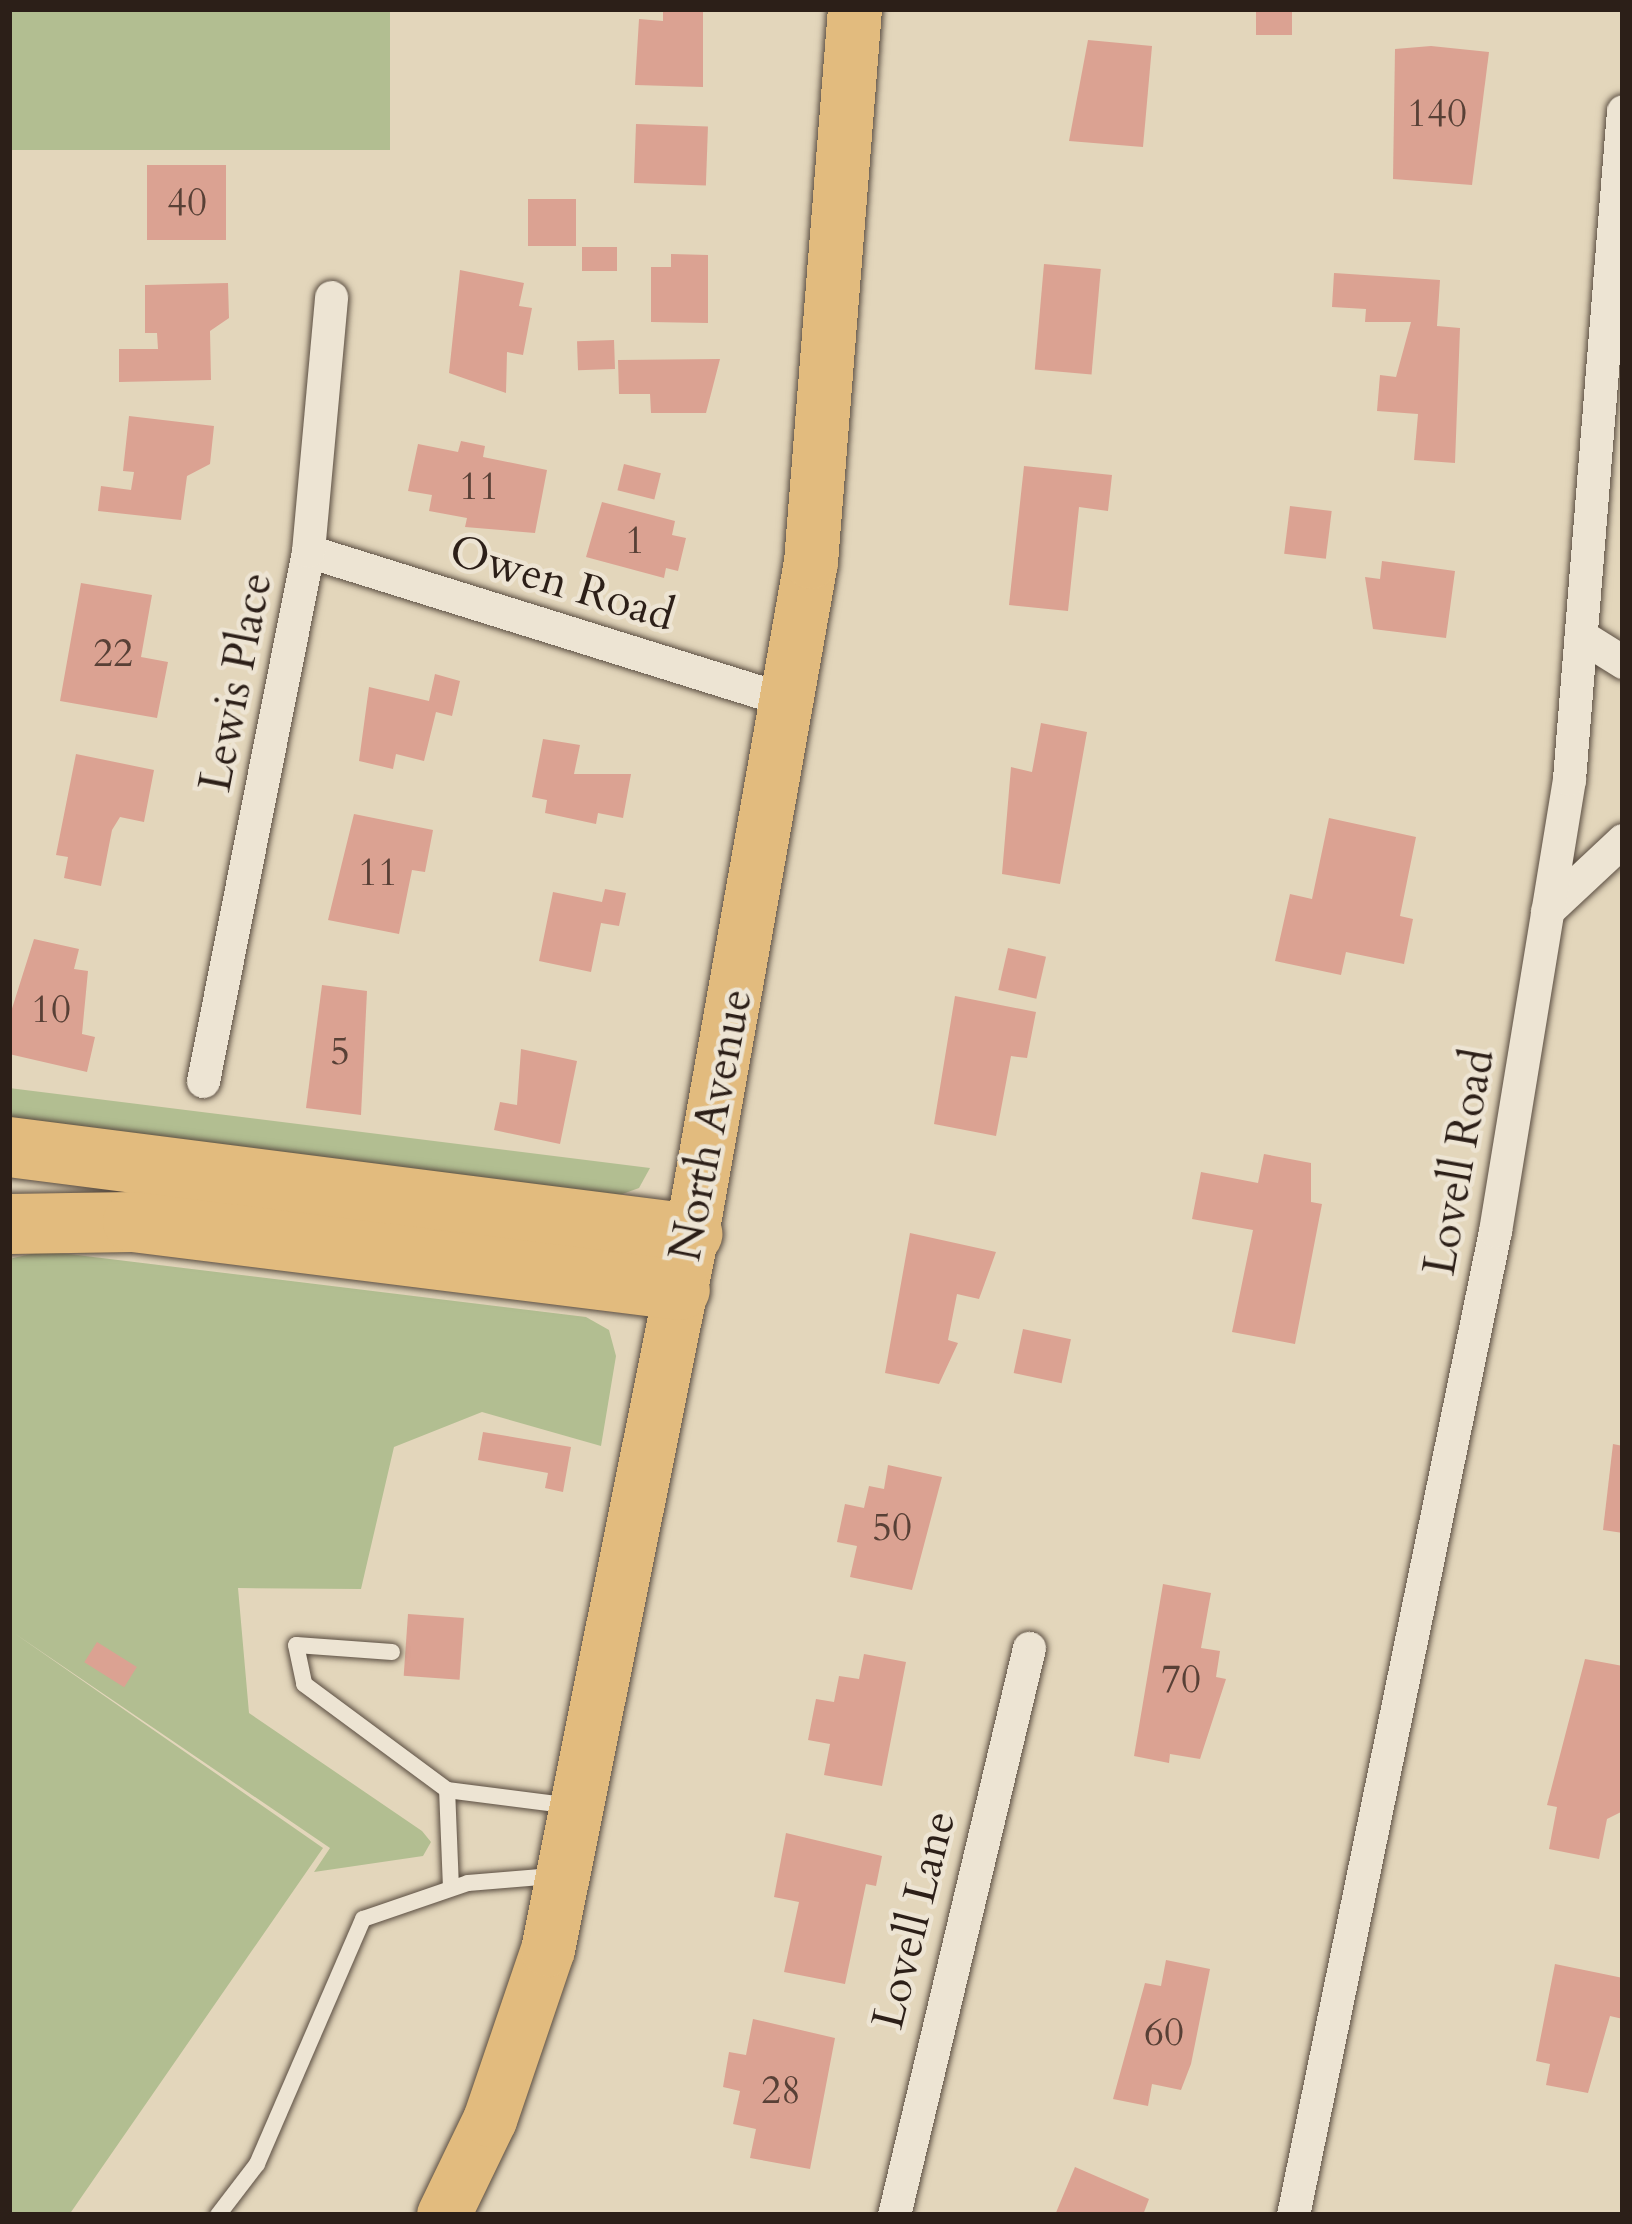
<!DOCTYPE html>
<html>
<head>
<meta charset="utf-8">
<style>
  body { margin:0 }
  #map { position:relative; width:1632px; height:2224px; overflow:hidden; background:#e3d6bb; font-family:Cardo,serif }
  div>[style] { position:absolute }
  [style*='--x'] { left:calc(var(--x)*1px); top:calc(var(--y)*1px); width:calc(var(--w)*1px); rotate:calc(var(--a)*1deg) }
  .green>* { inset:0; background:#b2be91; transform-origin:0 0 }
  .building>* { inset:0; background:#dba292; transform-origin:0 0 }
  .roads { filter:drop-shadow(0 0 3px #5a4d41) drop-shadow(0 0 3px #5a4d41) }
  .service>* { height:16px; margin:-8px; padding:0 8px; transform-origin:8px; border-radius:8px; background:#ede4d3 }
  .minor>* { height:33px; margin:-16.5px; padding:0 16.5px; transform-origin:16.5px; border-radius:16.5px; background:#ede4d3 }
  .primary>* { height:54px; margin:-27px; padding:0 27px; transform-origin:27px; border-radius:27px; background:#e2bb7e }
  .motorway>* { height:60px; margin:-30px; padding:0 30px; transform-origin:30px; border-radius:30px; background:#e2bb7e }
  span { translate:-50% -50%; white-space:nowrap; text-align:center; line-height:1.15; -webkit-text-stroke:9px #ede4d3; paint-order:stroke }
  .number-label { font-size:39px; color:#584036 }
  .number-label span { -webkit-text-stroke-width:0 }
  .street-label { font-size:45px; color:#2c1f18 }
  .frame { position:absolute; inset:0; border:12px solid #2c1f18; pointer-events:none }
</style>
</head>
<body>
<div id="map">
  <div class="green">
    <i style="left:9px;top:9px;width:381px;height:141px"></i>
    <i style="clip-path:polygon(9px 1088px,650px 1168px,639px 1188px,614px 1197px,52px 1128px,9px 1117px)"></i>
    <i style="clip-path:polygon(44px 1251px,586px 1317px,609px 1330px,616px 1356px,601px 1446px,482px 1412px,394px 1447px,361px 1589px,238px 1588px,249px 1713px,422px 1831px,431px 1842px,423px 1856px,314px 1872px,330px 1848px,14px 1633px,323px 1848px,69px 2215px,9px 2215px,9px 1259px)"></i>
  </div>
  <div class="building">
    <i style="clip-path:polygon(663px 9px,703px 9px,703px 87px,635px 85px,639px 19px,663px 21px)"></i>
    <i style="left:1256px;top:9px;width:36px;height:26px"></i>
    <i style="clip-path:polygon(1088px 40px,1152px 46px,1143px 147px,1069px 141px)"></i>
    <i style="clip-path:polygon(1431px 46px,1489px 52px,1472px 185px,1393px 179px,1395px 49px)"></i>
    <i style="left:636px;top:124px;width:72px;height:59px;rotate:2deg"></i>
    <i style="left:226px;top:165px;width:75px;height:79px;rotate:90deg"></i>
    <i style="left:528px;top:199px;width:48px;height:47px"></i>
    <i style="left:617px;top:247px;width:24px;height:35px;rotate:90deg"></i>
    <i style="clip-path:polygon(671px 254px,708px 255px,708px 323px,651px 322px,651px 267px,671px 267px)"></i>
    <i style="left:1044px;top:264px;width:57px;height:106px;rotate:5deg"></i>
    <i style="clip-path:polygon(460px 270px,524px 283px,519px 306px,532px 308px,523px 355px,507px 352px,506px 393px,449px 373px)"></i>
    <i style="clip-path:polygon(1334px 273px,1440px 280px,1437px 326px,1460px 328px,1455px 463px,1414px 460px,1418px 414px,1377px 411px,1380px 375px,1396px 377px,1411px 322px,1365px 322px,1366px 309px,1332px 307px)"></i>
    <i style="clip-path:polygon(228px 283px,229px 318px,210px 331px,211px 380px,119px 382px,119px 349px,158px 349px,157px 333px,145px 333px,145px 285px)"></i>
    <i style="left:614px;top:340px;width:29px;height:37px;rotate:88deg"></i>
    <i style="clip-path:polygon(720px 359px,706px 413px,651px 413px,650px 394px,619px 394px,618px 360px)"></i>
    <i style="clip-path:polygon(129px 416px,214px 426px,210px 464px,187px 476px,181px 520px,98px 511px,101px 486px,131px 490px,134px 472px,123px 471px)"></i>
    <i style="clip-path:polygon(461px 441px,485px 446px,483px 457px,547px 470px,535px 533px,465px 527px,467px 518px,429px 511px,432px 495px,408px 491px,418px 444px,458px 452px)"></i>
    <i style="left:624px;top:464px;width:38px;height:27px;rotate:14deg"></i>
    <i style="clip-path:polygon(1024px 466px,1112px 475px,1108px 511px,1079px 507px,1068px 611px,1009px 605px)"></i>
    <i style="clip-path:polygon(602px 502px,675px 521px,672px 535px,686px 538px,678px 571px,666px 568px,664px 578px,586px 557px)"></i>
    <i style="left:1290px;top:506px;width:42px;height:48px;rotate:7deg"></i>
    <i style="clip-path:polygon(1382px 561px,1455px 571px,1446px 638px,1373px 629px,1365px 577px,1380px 579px)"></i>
    <i style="clip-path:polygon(81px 583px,152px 595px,141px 657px,168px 662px,157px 718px,60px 701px)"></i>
    <i style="clip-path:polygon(435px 674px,460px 681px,452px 716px,436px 712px,424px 761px,396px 754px,393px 769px,359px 761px,369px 687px,429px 701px)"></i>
    <i style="clip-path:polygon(1041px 723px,1087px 732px,1060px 884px,1002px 874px,1011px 767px,1032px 772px)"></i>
    <i style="clip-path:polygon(543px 739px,580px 745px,574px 774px,631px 774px,623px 818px,598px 813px,596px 824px,545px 813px,547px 800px,532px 797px)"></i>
    <i style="clip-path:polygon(76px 754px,154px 770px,144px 822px,120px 817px,112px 830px,101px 886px,64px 878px,68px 857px,56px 855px)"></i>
    <i style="clip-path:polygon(354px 814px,433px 830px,425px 872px,412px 870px,399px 934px,328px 920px)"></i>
    <i style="clip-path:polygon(1329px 818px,1416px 837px,1400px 916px,1413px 919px,1404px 964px,1346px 952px,1341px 975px,1275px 961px,1290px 894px,1312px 899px)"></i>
    <i style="clip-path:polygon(605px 889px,626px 893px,619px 926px,601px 923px,591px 972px,539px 961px,553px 892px,602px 902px)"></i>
    <i style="clip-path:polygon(34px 939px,79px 949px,74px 969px,88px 971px,82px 1034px,95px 1037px,87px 1072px,9px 1054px,9px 1018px)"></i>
    <i style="left:1008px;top:948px;width:39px;height:43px;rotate:13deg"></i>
    <i style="clip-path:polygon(322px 985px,367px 991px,361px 1115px,306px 1108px)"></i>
    <i style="clip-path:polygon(955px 996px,1036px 1012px,1027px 1058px,1011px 1056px,996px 1136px,934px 1124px)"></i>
    <i style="clip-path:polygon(521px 1049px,577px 1061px,560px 1144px,494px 1130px,500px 1102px,517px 1105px)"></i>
    <i style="clip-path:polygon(1264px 1154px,1311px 1163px,1311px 1202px,1322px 1204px,1295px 1344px,1232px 1332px,1253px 1230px,1192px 1219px,1201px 1172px,1258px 1183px)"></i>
    <i style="clip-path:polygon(910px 1233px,996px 1252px,979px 1299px,957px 1294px,948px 1340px,958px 1343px,939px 1384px,885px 1373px)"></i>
    <i style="left:1023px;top:1329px;width:49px;height:45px;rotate:12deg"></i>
    <i style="clip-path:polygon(483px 1432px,571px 1447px,563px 1492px,545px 1488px,548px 1473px,478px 1460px)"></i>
    <i style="clip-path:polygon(1613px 1444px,1623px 1446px,1623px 1533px,1603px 1530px)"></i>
    <i style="clip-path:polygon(888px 1465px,942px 1477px,912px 1590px,850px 1577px,857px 1546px,837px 1542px,845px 1504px,864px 1508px,869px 1486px,884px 1489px)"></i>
    <i style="clip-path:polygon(1163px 1584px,1211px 1593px,1201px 1648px,1220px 1651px,1216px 1677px,1226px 1679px,1200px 1759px,1170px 1754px,1169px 1763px,1134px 1756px)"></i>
    <i style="left:408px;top:1614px;width:56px;height:62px;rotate:4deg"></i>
    <i style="left:97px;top:1642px;width:47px;height:24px;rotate:32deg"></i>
    <i style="clip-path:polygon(864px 1654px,906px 1662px,882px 1786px,824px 1775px,830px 1744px,808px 1740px,816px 1699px,834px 1702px,839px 1676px,859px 1679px)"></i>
    <i style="clip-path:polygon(1585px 1659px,1623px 1666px,1623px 1811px,1607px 1819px,1599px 1859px,1549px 1849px,1557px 1807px,1547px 1805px)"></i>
    <i style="clip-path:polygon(786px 1833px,882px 1856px,876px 1886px,866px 1884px,845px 1984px,784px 1972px,799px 1902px,774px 1897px)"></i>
    <i style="clip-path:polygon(1166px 1960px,1210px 1969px,1191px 2064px,1181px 2090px,1152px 2084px,1148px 2106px,1113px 2099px,1145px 1983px,1161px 1986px)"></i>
    <i style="clip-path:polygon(1555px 1964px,1623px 1978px,1623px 2019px,1610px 2016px,1588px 2093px,1546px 2085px,1550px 2064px,1536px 2061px)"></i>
    <i style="clip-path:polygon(753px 2019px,835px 2038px,810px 2169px,750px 2158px,756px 2129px,733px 2124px,740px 2091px,723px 2087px,729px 2052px,746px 2055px)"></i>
    <i style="clip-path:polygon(1075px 2167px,1149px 2199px,1143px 2215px,1055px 2215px)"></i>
  </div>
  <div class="roads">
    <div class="service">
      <i style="--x:392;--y:1652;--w:96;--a:-175.8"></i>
      <i style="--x:296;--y:1645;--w:40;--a:78"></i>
      <i style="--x:304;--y:1684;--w:178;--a:36.5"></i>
      <i style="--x:451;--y:1888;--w:98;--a:-92.3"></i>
      <i style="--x:447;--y:1790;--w:126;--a:7.3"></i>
      <i style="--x:218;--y:2215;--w:64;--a:-52.6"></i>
      <i style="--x:257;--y:2164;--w:267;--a:-66.6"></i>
      <i style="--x:363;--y:1919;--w:111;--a:-18.9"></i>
      <i style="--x:468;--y:1883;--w:85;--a:-4.7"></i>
    </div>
    <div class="minor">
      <i style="--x:308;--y:551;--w:504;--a:17.32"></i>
      <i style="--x:1586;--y:639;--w:44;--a:31.9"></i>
      <i style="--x:1547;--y:911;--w:104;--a:-43.1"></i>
      <i style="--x:203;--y:1081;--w:540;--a:-78.79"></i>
      <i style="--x:308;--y:551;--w:255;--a:-84.8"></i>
      <i style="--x:894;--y:2215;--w:583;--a:-76.61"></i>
      <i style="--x:1293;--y:2215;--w:1005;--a:-78.4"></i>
      <i style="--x:1495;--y:1231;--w:458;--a:-80.7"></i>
      <i style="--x:1569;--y:779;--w:670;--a:-85.38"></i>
    </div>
    <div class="primary">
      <i style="--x:444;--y:2215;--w:106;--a:-64.2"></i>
      <i style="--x:490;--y:2120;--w:180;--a:-71.2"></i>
      <i style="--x:548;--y:1950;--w:730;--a:-78.63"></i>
      <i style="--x:692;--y:1234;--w:682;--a:-79.96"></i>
      <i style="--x:811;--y:562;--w:555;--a:-85.45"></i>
    </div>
    <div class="motorway">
      <i style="--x:9;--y:1147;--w:689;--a:7.26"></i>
      <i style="--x:9;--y:1224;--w:124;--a:-0.9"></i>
      <i style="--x:133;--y:1222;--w:551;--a:7.09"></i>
    </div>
  </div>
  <div class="number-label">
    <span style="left:1437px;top:114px">140</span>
    <span style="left:187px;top:203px">40</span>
    <span style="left:479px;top:487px">11</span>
    <span style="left:635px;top:541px">1</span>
    <span style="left:113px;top:654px">22</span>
    <span style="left:378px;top:873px">11</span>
    <span style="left:51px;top:1010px">10</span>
    <span style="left:340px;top:1052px">5</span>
    <span style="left:892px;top:1528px">50</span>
    <span style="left:1181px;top:1680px">70</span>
    <span style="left:1164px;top:2033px">60</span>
    <span style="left:781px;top:2091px">28</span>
  </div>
  <div class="street-label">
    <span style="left:562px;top:583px;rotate:17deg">Owen Road</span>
    <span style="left:236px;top:682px;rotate:-79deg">Lewis Place</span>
    <span style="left:711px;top:1125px;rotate:-79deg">North Avenue</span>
    <span style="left:1459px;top:1162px;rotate:-80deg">Lovell Road</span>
    <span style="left:914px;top:1920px;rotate:-76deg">Lovell Lane</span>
  </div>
  <div class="frame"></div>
</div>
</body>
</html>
